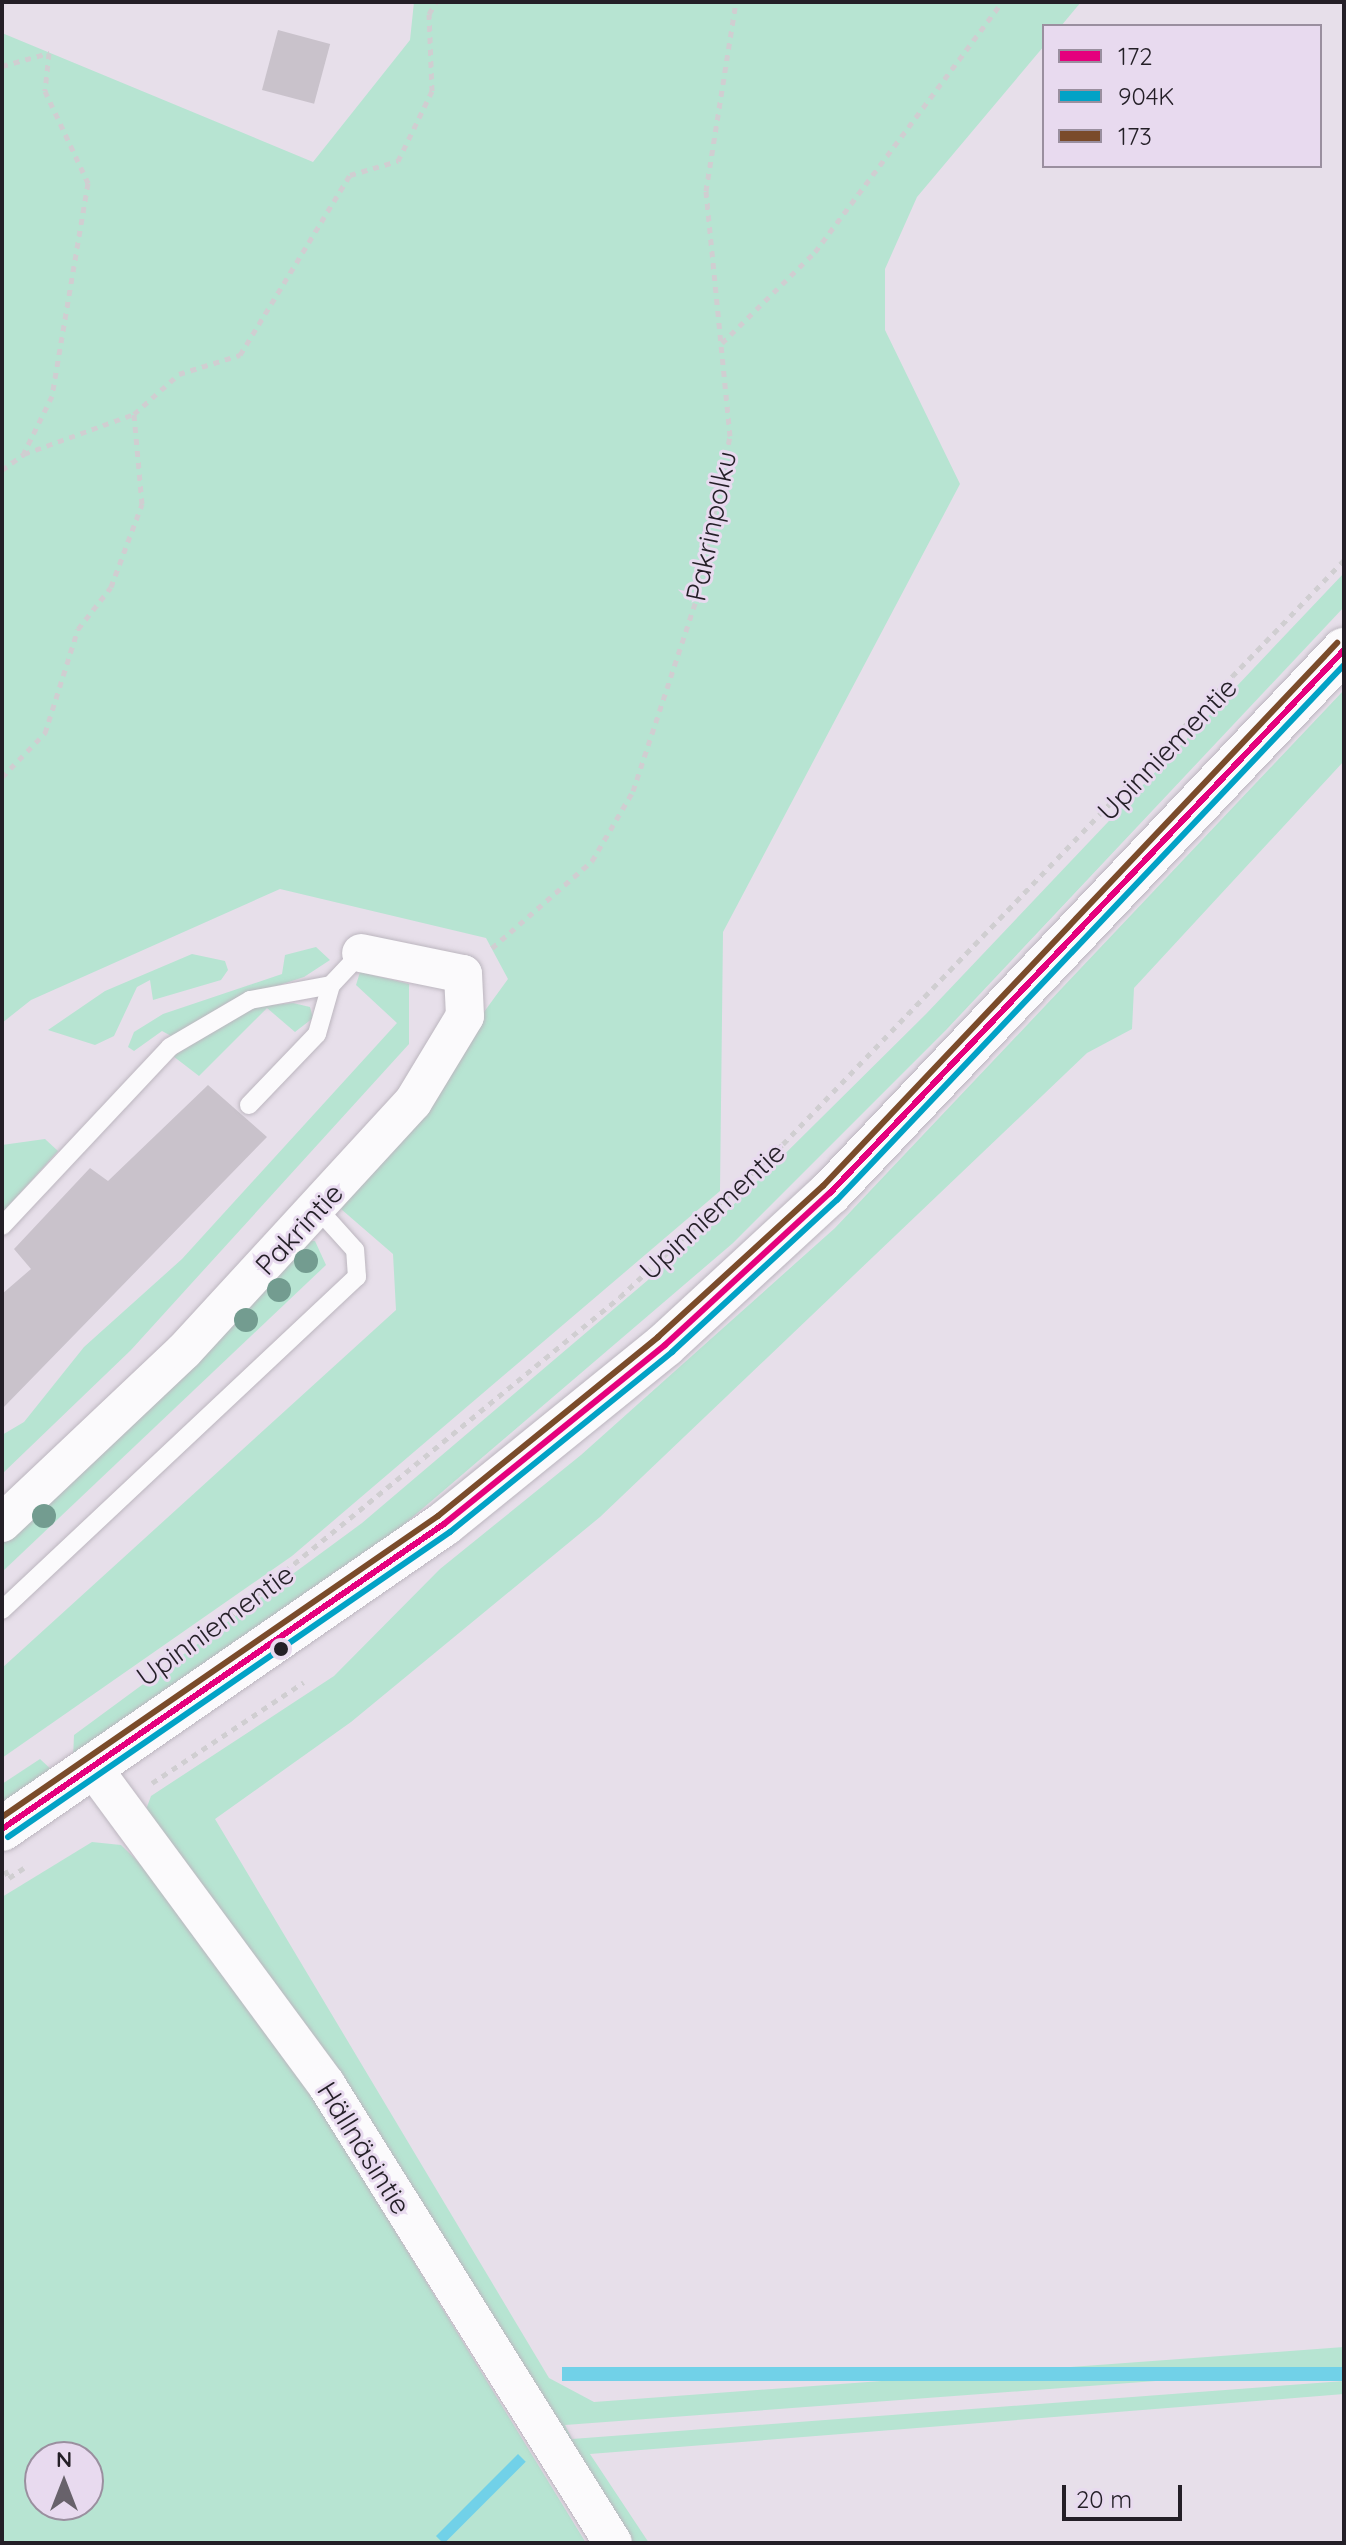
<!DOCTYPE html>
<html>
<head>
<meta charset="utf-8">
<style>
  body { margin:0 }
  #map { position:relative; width:1346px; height:2545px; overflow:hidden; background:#e7dfea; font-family:Quicksand,sans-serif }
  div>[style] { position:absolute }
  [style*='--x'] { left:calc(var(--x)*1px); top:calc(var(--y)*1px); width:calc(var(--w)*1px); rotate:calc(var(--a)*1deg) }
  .green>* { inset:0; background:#b7e4d2 }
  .water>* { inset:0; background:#71d1e8; transform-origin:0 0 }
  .building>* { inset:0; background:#c9c2cb; transform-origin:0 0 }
  .path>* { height:5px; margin-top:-2.5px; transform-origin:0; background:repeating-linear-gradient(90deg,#d0ced1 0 6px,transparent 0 12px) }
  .roads { filter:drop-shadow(0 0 2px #bcb6bf) drop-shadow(0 0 2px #bcb6bf) }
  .service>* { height:18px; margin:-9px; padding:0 9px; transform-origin:9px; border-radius:9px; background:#fbfafc }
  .minor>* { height:38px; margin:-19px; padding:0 19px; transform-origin:19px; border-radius:19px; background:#fbfafc }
  .secondary>* { height:44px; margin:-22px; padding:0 22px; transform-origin:22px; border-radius:22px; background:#fbfafc }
  .bus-1>* { height:6px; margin:-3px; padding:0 3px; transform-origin:3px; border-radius:3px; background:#e5007d }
  .bus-2>* { height:6px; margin:-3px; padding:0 3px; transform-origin:3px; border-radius:3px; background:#02a2c6 }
  .bus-3>* { height:6px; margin:-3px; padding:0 3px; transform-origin:3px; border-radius:3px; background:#7a4b2a }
  .trees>* { width:24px; height:24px; margin:-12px; border-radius:50%; background:#739c90 }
  .dots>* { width:22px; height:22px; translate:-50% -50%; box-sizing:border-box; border:4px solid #e8daef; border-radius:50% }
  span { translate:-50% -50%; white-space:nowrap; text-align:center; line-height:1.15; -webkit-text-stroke:6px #e8daef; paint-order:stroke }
  .street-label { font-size:28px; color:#241f27 }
  .frame { position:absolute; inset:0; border:4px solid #241f27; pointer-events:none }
  .legend { position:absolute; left:1042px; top:24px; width:280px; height:144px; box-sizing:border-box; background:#e8daef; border:2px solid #9a8f9f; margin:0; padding:10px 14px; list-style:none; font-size:24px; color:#241f27 }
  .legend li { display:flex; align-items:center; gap:16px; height:40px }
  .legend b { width:40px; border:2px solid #9a8f9f }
  .north { position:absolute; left:24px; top:2441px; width:80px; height:80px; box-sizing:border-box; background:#e8daef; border:2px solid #9a8f9f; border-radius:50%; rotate:0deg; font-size:22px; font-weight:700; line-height:32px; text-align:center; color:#241f27 }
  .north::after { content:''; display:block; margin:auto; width:28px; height:36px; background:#68626b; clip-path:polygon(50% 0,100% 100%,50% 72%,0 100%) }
  .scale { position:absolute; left:1062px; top:2485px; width:120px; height:36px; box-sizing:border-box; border:4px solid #241f27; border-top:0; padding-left:10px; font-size:24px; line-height:28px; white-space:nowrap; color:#241f27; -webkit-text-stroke:6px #e8daef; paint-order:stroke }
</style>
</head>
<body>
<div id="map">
  <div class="green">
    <i style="clip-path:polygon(414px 2px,1081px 2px,1061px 26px,1044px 26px,1044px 46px,917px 197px,885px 269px,885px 330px,960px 484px,723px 932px,720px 1191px,292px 1556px,2px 1758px,2px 1668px,396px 1310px,393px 1254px,341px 1209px,508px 979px,486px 938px,280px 889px,31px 1000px,2px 1023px,2px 33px,313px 162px,410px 40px)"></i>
    <i style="clip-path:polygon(1344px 573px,1344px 607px,946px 1030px,733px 1243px,380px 1545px,73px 1759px,74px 1735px,362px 1523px,715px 1223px,926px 1014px)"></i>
    <i style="clip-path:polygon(1344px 690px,1344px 761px,1134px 988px,1132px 1029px,1087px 1053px,600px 1517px,351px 1722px,215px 1819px,549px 2378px,594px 2402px,1344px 2347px,1344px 2367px,565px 2425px,572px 2439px,1344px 2381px,1344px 2394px,590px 2454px,649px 2543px,626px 2543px,144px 1815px,151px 1796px,334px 1676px,440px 1569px,581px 1455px,835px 1228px)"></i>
    <i style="clip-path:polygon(316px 947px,330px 960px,304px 977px,230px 1001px,173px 1037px,162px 1031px,134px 1051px,128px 1047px,134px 1032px,163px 1014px,282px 974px,285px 955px)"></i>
    <i style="clip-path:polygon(192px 954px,225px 961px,228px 970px,221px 980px,153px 1000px,150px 980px,137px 987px,114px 1036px,95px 1045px,48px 1030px,105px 991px)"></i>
    <i style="clip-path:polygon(360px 972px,409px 984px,409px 1044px,131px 1350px,2px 1474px,2px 1435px,24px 1422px,84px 1347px,182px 1259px,397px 1023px,356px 985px)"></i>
    <i style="clip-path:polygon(293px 1003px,310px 1007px,313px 1018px,295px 1032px,267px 1008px,199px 1076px,173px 1056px,254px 1007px)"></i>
    <i style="clip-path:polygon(45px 1139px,58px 1151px,2px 1213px,2px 1145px)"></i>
    <i style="clip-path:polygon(303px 1241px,315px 1241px,326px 1265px,2px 1572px,2px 1540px)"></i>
    <i style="clip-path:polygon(40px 1759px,55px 1773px,2px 1809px,2px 1784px)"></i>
    <i style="clip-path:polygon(evenodd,92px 1842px,121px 1845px,169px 1892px,270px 2027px,586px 2543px,2px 2543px,2px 1897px,92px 1842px,40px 2457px,88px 2457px,88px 2505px,40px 2505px,40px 2457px)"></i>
  </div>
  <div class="water">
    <i style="left:1344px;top:2367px;width:14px;height:782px;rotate:90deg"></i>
    <i style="left:518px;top:2454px;width:11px;height:116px;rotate:45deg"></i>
  </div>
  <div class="building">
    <i style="left:278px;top:30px;width:54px;height:62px;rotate:15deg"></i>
    <i style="clip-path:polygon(208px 1085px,267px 1137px,2px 1409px,2px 1294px,31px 1269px,14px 1249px,90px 1168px,108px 1181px)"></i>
  </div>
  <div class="path">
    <i style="--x:2;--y:66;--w:49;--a:-15.5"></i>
    <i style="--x:49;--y:53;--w:38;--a:96"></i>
    <i style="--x:45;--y:91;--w:102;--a:64.9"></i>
    <i style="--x:88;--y:183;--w:216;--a:99.6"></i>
    <i style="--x:52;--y:396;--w:64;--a:116.2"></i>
    <i style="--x:722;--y:343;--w:130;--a:-44.4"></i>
    <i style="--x:815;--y:252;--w:312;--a:-53.2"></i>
    <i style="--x:2;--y:470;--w:27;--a:-36"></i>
    <i style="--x:24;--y:454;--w:117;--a:-20"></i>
    <i style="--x:134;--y:414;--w:60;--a:-41.6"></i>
    <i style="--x:179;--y:374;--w:64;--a:-17.3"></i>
    <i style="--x:240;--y:355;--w:211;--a:-58.6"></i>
    <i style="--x:350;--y:175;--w:50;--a:-16.3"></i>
    <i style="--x:398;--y:161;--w:78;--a:-64.1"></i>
    <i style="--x:432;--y:91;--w:77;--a:-92.2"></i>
    <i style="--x:429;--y:14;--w:14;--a:-60"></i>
    <i style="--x:2;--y:777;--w:62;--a:-45.7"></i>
    <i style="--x:45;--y:733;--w:109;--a:-72.4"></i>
    <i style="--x:78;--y:629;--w:53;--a:-51.8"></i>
    <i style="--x:111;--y:587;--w:89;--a:-69.5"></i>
    <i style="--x:142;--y:504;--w:90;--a:-95.1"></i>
    <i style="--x:492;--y:948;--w:133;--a:-41"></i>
    <i style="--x:592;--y:861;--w:81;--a:-59.6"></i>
    <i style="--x:633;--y:791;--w:204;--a:-71.7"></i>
    <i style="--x:697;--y:597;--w:164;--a:-78.4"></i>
    <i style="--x:730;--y:436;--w:246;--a:-95.6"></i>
    <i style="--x:706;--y:191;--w:191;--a:-81"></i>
    <i style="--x:229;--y:1617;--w:505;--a:-39.3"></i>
    <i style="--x:620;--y:1297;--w:224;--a:-43.2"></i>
    <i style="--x:783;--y:1144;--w:810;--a:-46.15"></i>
    <i style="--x:152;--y:1783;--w:182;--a:-33.6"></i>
    <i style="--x:5;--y:1870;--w:9;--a:63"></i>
    <i style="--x:9;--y:1878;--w:18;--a:-34"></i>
  </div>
  <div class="roads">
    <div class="service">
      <i style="--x:249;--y:1105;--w:98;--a:-46.2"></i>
      <i style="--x:317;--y:1034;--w:51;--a:-74.1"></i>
      <i style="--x:2;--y:1226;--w:245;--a:-46.8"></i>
      <i style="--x:170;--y:1047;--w:93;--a:-30.4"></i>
      <i style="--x:250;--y:1000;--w:82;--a:-10.5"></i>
      <i style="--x:331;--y:985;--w:44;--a:-46.8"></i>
      <i style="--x:2;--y:1610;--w:487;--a:-43.2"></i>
      <i style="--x:357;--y:1277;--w:27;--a:-94"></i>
      <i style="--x:355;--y:1250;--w:54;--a:-132"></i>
    </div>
    <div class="minor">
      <i style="--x:2;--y:1523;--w:250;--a:-43.4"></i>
      <i style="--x:184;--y:1351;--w:338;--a:-47.4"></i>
      <i style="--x:413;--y:1102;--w:100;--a:-58.8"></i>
      <i style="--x:465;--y:1016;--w:42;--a:-92.7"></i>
      <i style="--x:463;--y:974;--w:104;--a:-168.4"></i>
      <i style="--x:93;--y:1768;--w:393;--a:53.6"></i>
      <i style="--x:326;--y:2084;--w:541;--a:57.98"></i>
    </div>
    <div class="secondary">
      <i style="--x:2;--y:1829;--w:537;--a:-34.61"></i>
      <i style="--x:444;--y:1524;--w:284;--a:-39"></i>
      <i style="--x:665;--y:1345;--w:224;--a:-42.7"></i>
      <i style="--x:830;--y:1193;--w:748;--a:-46.57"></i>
    </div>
  </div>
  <div class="bus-1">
    <i style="--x:2;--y:1829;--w:537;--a:-34.61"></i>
    <i style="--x:444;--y:1524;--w:284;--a:-39"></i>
    <i style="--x:665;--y:1345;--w:224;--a:-42.7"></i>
    <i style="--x:830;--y:1193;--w:748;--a:-46.57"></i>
  </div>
  <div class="bus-2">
    <i style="--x:8;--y:1837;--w:537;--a:-34.61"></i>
    <i style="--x:450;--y:1532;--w:286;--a:-39"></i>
    <i style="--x:672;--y:1352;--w:224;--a:-42.7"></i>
    <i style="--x:837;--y:1200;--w:737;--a:-46.54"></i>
  </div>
  <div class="bus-3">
    <i style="--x:2;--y:1817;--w:530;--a:-34.62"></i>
    <i style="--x:438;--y:1516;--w:284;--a:-39.1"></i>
    <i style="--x:658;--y:1337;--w:224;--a:-42.5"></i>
    <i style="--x:823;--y:1186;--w:748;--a:-46.57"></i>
  </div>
  <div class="trees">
    <i style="left:306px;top:1261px"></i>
    <i style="left:279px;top:1290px"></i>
    <i style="left:246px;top:1320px"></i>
    <i style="left:44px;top:1516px"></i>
  </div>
  <div class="dots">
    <i style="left:281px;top:1649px;background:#241f27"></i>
  </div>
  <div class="street-label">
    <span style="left:711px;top:526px;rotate:-78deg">Pakrinpolku</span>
    <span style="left:1167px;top:749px;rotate:-46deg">Upinniementie</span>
    <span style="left:712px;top:1211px;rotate:-43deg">Upinniementie</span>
    <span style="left:299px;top:1229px;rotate:-47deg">Pakrintie</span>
    <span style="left:215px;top:1625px;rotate:-36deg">Upinniementie</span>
    <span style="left:364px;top:2148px;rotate:58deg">Hällnäsintie</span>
  </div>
  <div class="frame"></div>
  <ul class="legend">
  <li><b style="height:10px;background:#e5007d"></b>172</li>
  <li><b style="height:10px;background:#02a2c6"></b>904K</li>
  <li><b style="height:10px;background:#7a4b2a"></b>173</li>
  </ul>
  <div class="north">N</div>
  <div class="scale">20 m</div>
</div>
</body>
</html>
